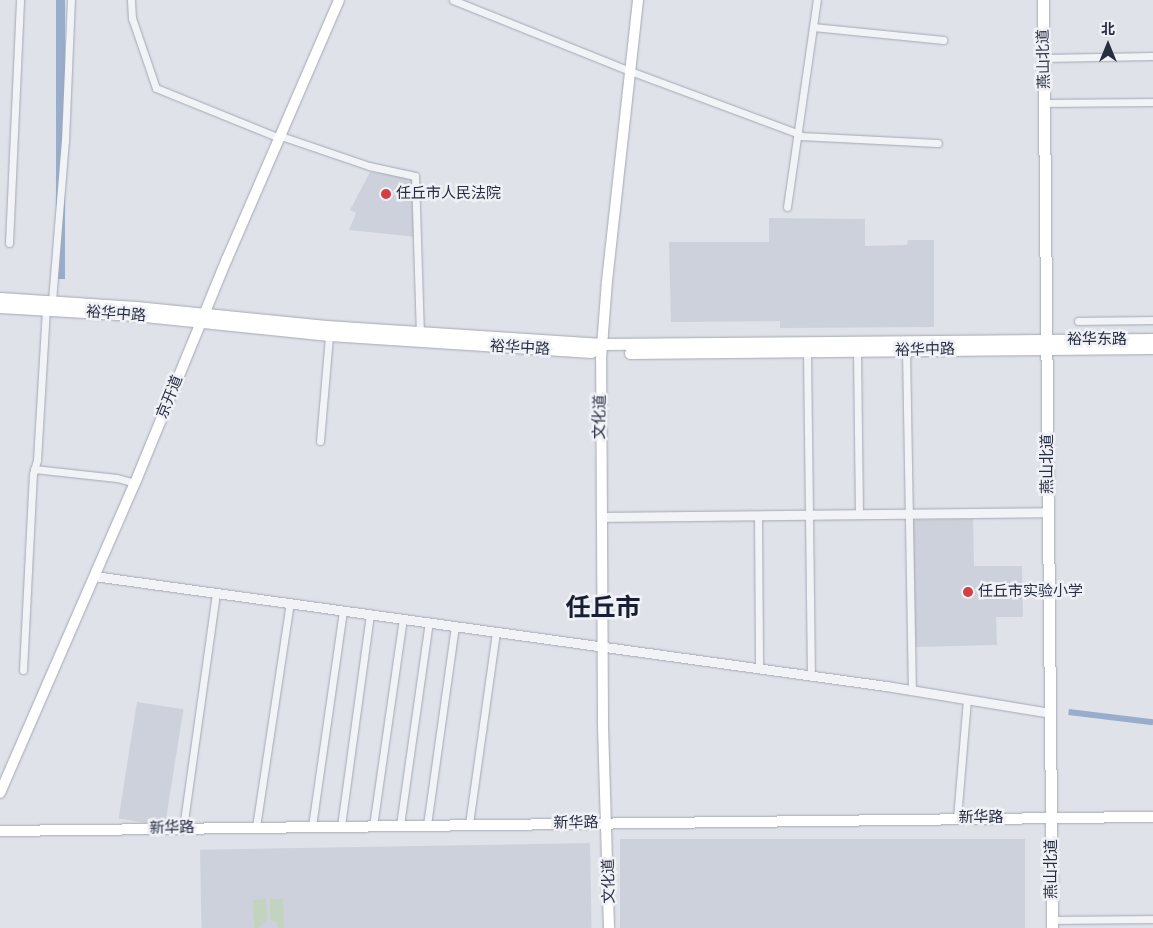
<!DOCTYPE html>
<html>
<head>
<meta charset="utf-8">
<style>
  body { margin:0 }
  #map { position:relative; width:1153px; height:928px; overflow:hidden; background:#dfe2e9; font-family:"Sofia Sans Condensed","Noto Sans SC",sans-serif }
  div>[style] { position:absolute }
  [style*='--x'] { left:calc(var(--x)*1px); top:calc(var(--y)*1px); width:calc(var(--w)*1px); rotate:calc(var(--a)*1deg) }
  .built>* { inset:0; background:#cdd1db; transform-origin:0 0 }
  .green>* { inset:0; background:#c3d3c0 }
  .water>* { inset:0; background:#98accb; transform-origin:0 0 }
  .roads { filter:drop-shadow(0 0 1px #a4a8b3) drop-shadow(0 0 1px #a4a8b3) }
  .minor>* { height:7px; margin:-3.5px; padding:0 3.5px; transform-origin:3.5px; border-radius:3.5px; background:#f2f3f7 }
  .tertiary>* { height:9px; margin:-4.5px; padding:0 4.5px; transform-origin:4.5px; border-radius:4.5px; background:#f2f3f7 }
  .secondary>* { height:10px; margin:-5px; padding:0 5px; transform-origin:5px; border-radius:5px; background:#fff }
  .primary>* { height:11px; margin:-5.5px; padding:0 5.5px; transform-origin:5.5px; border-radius:5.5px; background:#fff }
  .dots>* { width:14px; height:14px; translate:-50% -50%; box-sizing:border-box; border:2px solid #eff1f6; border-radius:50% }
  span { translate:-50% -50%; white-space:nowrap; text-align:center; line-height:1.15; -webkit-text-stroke:5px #eff1f6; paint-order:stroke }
  .street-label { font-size:15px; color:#272e41 }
  .poi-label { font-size:15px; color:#272e41 }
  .left { translate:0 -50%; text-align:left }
  .town-label { font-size:25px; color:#191f32; font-weight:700 }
  .north { position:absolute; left:1083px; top:20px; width:50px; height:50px; -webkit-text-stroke:4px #eff1f6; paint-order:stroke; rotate:0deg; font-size:14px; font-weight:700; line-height:20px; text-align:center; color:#272e41 }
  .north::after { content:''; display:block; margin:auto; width:18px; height:22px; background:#272e41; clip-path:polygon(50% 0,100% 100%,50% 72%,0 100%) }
</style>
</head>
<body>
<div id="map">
  <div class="built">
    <i style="clip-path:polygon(370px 172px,414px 178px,417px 237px,349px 230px,356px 213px,350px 210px)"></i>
    <i style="clip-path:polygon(769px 218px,865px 219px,865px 246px,907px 245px,908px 240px,934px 240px,934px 327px,780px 328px,780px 321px,671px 322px,669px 242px,769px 242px)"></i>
    <i style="clip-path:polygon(973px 519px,974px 566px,1022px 566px,1023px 617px,996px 617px,997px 645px,915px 647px,913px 520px)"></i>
    <i style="left:137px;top:702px;width:47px;height:118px;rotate:9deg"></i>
    <i style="left:1025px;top:839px;width:89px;height:405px;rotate:90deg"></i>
    <i style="left:590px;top:843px;width:85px;height:390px;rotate:89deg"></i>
  </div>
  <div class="green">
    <i style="clip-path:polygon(266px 899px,267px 919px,259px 928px,254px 928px,253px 900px)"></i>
    <i style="clip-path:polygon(270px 899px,283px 899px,284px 928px,278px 928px,276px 922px,270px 919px)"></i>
  </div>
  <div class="water">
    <i style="left:56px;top:0;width:9px;height:279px"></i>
    <i style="left:1069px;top:709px;width:85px;height:6px;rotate:7deg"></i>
  </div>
  <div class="roads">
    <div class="minor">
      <i style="--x:131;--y:0;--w:18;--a:87"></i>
      <i style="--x:132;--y:18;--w:74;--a:71.1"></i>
      <i style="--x:156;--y:88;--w:134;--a:22"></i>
      <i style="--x:453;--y:0;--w:191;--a:21.9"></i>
      <i style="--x:630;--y:71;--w:180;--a:20.4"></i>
      <i style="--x:813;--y:27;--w:131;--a:5.7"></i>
      <i style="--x:1044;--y:58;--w:109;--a:-1.1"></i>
      <i style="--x:1044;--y:103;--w:109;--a:-0.5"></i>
      <i style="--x:281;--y:136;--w:93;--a:18.8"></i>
      <i style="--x:369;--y:166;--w:47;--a:12.3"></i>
      <i style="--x:415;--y:176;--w:157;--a:88.2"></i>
      <i style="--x:799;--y:136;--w:139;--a:2.9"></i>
      <i style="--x:787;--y:207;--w:209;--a:-81.8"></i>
      <i style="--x:9;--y:243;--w:243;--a:-87.4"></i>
      <i style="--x:52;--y:301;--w:161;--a:-85.4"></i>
      <i style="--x:65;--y:141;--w:141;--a:-87.6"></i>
      <i style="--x:1078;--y:321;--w:75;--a:-0.8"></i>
      <i style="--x:906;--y:350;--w:340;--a:89"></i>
      <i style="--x:807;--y:351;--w:325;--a:89.3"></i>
      <i style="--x:857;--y:351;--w:163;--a:89.3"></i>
      <i style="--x:320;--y:441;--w:106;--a:-85.1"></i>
      <i style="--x:34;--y:469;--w:83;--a:6.2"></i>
      <i style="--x:117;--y:478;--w:19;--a:16"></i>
      <i style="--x:758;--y:515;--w:153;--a:89.6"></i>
      <i style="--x:23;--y:670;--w:196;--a:-87.1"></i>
      <i style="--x:33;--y:474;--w:15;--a:-74"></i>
      <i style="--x:37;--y:460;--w:151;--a:-86.6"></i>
      <i style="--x:957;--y:818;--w:118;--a:-85.2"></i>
      <i style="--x:469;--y:824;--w:195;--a:-82"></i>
      <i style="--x:400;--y:825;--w:205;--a:-81.9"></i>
      <i style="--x:427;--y:825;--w:201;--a:-82"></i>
      <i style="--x:312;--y:826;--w:217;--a:-81.8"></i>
      <i style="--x:341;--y:826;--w:214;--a:-82.2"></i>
      <i style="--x:373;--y:826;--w:209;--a:-81.8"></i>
      <i style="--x:256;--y:827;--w:227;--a:-81.4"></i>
      <i style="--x:183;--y:828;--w:237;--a:-82"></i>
      <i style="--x:1052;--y:920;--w:101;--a:-0.6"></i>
    </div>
    <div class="tertiary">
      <i style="--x:601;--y:517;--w:441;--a:-0.6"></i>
      <i style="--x:94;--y:576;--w:800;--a:7.91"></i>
      <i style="--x:886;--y:686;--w:160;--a:9.3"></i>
    </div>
    <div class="secondary">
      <i style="--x:0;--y:793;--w:338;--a:-66.5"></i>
      <i style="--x:135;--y:483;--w:242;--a:-67.7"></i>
      <i style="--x:227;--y:259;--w:282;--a:-66.6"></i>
      <i style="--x:0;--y:831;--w:1153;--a:-0.7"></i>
      <i style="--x:609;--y:928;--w:208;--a:-91.7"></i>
      <i style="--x:603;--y:720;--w:361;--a:-90.3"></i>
      <i style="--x:601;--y:359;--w:78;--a:-85.6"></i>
      <i style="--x:607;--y:281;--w:283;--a:-83.7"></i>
    </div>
    <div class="primary">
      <i style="--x:1043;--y:0;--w:928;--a:89.44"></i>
      <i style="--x:0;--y:298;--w:136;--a:3.8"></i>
      <i style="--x:136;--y:307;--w:191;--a:5.7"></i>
      <i style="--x:326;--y:326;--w:277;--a:3.7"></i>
      <i style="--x:602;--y:344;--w:551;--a:-0.52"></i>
      <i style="--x:0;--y:307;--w:135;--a:3.4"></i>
      <i style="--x:135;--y:315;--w:195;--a:5.9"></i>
      <i style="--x:329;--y:335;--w:263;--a:3.7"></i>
      <i style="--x:630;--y:353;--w:523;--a:-0.55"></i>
    </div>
  </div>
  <div class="dots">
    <i style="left:386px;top:194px;background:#d43e45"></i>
    <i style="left:968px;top:592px;background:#d43e45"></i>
  </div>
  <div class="street-label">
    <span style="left:1044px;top:59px;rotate:-91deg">燕山北道</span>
    <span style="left:116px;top:314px;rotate:4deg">裕华中路</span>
    <span style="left:1097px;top:340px">裕华东路</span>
    <span style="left:520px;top:348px;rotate:3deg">裕华中路</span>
    <span style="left:925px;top:350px;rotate:-1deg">裕华中路</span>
    <span style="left:170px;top:397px;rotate:-68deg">京开道</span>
    <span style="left:600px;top:417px;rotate:-89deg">文化道</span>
    <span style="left:1048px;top:464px;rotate:-90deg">燕山北道</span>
    <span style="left:981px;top:818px">新华路</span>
    <span style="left:576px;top:823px;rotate:-1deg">新华路</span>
    <span style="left:172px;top:828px;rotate:-1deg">新华路</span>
    <span style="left:1052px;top:869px;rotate:-90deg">燕山北道</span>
    <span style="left:609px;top:881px;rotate:-91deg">文化道</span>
  </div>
  <div class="poi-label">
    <span class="left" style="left:396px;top:194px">任丘市人民法院</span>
    <span class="left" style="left:978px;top:592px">任丘市实验小学</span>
  </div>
  <div class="town-label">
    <span style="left:603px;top:609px">任丘市</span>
  </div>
  <div class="north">北</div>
</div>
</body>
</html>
